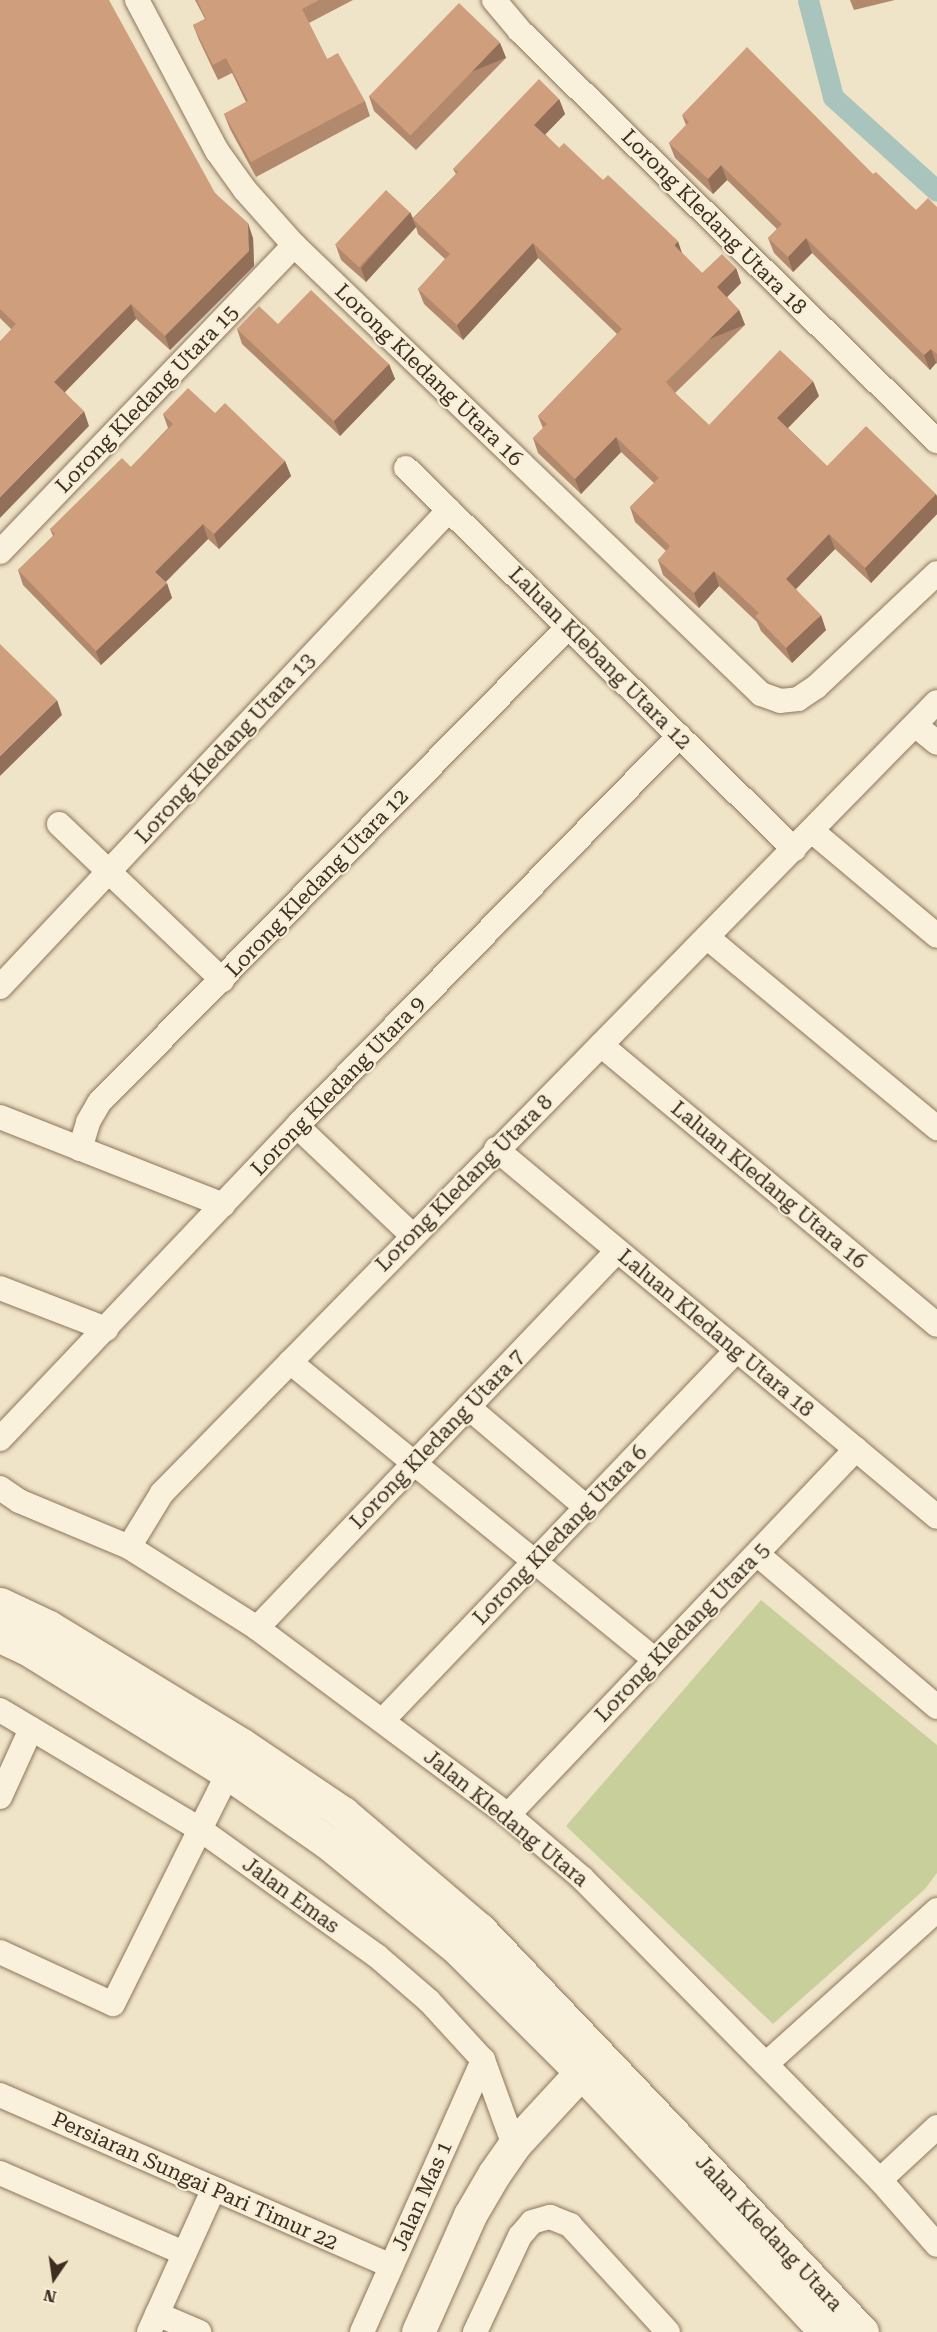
<!DOCTYPE html>
<html>
<head>
<meta charset="utf-8">
<style>
  body { margin:0 }
  #map { position:relative; width:937px; height:2332px; overflow:hidden; background:#f0e4c8; font-family:"Roboto Serif",serif }
  div>[style] { position:absolute }
  [style*='--x'] { left:calc(var(--x)*1px); top:calc(var(--y)*1px); width:calc(var(--w)*1px); rotate:calc(var(--a)*1deg) }
  .green>* { inset:0; background:#c9cf9b }
  .canal>* { height:21px; margin:-10.5px; padding:0 10.5px; transform-origin:10.5px; border-radius:10.5px; background:#a9c4bc }
  .roads { filter:drop-shadow(0 0 2px #8d765c) drop-shadow(0 0 2px #8d765c) }
  .minor>* { height:24px; margin:-12px; padding:0 12px; transform-origin:12px; border-radius:12px; background:#faf1dc }
  .secondary>* { height:33px; margin:-16.5px; padding:0 16.5px; transform-origin:16.5px; border-radius:16.5px; background:#faf1dc }
  .wall>* { inset:0; background:#b2896c }
  .shaded-wall>* { inset:0; background:#916f58; transform-origin:0 0 }
  .building>* { inset:0; background:#cf9f7d; transform-origin:0 0 }
  span { translate:-50% -50%; white-space:nowrap; text-align:center; line-height:1.15; -webkit-text-stroke:4.5px #f7eed8; paint-order:stroke }
  .street-label { font-size:21px; color:#3d2e20 }
  .north { position:absolute; left:24px; top:2248px; width:60px; height:60px; -webkit-text-stroke:4px #f7eed8; paint-order:stroke; rotate:193deg; font-size:16px; font-weight:700; line-height:24px; text-align:center; color:#3d2e20 }
  .north::after { content:''; display:block; margin:auto; width:21px; height:27px; background:#3d2e20; clip-path:polygon(50% 0,100% 100%,50% 72%,0 100%) }
</style>
</head>
<body>
<div id="map">
  <div class="green">
    <i style="clip-path:polygon(761px 1600px,937px 1745px,937px 1873px,925px 1889px,773px 2024px,566px 1826px)"></i>
  </div>
  <div class="canal">
    <i style="--x:808;--y:0;--w:100;--a:75.5"></i>
    <i style="--x:833;--y:97;--w:140;--a:42.1"></i>
  </div>
  <div class="roads">
    <div class="minor">
      <i style="--x:137;--y:0;--w:171;--a:62.1"></i>
      <i style="--x:217;--y:151;--w:48;--a:54.3"></i>
      <i style="--x:245;--y:190;--w:74;--a:48.3"></i>
      <i style="--x:294;--y:245;--w:648;--a:43.87"></i>
      <i style="--x:761;--y:694;--w:20;--a:20"></i>
      <i style="--x:780;--y:701;--w:18;--a:-6"></i>
      <i style="--x:798;--y:699;--w:22;--a:-34"></i>
      <i style="--x:816;--y:687;--w:166;--a:-43.3"></i>
      <i style="--x:494;--y:0;--w:40;--a:50"></i>
      <i style="--x:520;--y:31;--w:585;--a:44.52"></i>
      <i style="--x:406;--y:468;--w:544;--a:44.48"></i>
      <i style="--x:0;--y:552;--w:425;--a:-46.2"></i>
      <i style="--x:915;--y:725;--w:28;--a:39"></i>
      <i style="--x:59;--y:824;--w:226;--a:43.7"></i>
      <i style="--x:812;--y:831;--w:163;--a:40"></i>
      <i style="--x:708;--y:938;--w:298;--a:39.7"></i>
      <i style="--x:0;--y:987;--w:655;--a:-46.73"></i>
      <i style="--x:601;--y:1045;--w:437;--a:39.8"></i>
      <i style="--x:0;--y:1117;--w:240;--a:21.5"></i>
      <i style="--x:297;--y:1126;--w:158;--a:43.5"></i>
      <i style="--x:80;--y:1149;--w:28;--a:-73"></i>
      <i style="--x:88;--y:1122;--w:22;--a:-60"></i>
      <i style="--x:99;--y:1103;--w:668;--a:-45.42"></i>
      <i style="--x:496;--y:1149;--w:574;--a:39.84"></i>
      <i style="--x:0;--y:1288;--w:114;--a:21.1"></i>
      <i style="--x:290;--y:1362;--w:471;--a:39.2"></i>
      <i style="--x:468;--y:1407;--w:155;--a:40.3"></i>
      <i style="--x:0;--y:1439;--w:431;--a:-46.5"></i>
      <i style="--x:297;--y:1126;--w:546;--a:-45.59"></i>
      <i style="--x:0;--y:1488;--w:23;--a:34"></i>
      <i style="--x:19;--y:1501;--w:119;--a:22.7"></i>
      <i style="--x:129;--y:1547;--w:151;--a:32.3"></i>
      <i style="--x:257;--y:1628;--w:313;--a:36.7"></i>
      <i style="--x:508;--y:1815;--w:97;--a:40.4"></i>
      <i style="--x:582;--y:1878;--w:424;--a:45.4"></i>
      <i style="--x:880;--y:2180;--w:86;--a:48.8"></i>
      <i style="--x:129;--y:1547;--w:63;--a:-58.6"></i>
      <i style="--x:162;--y:1493;--w:1107;--a:-45.59"></i>
      <i style="--x:757;--y:1554;--w:236;--a:40.4"></i>
      <i style="--x:257;--y:1628;--w:521;--a:-46.32"></i>
      <i style="--x:0;--y:1710;--w:234;--a:30.8"></i>
      <i style="--x:201;--y:1830;--w:216;--a:35.6"></i>
      <i style="--x:377;--y:1956;--w:69;--a:40.9"></i>
      <i style="--x:429;--y:2001;--w:80;--a:47.5"></i>
      <i style="--x:483;--y:2060;--w:90;--a:70"></i>
      <i style="--x:383;--y:1720;--w:512;--a:-46.27"></i>
      <i style="--x:0;--y:1797;--w:75;--a:-65.5"></i>
      <i style="--x:508;--y:1815;--w:505;--a:-46.44"></i>
      <i style="--x:0;--y:1952;--w:124;--a:24.7"></i>
      <i style="--x:113;--y:2004;--w:258;--a:-63.5"></i>
      <i style="--x:766;--y:2064;--w:230;--a:-42"></i>
      <i style="--x:0;--y:2095;--w:427;--a:23.6"></i>
      <i style="--x:0;--y:2173;--w:201;--a:23.5"></i>
      <i style="--x:880;--y:2180;--w:78;--a:-42.9"></i>
      <i style="--x:157;--y:2314;--w:46;--a:23.2"></i>
      <i style="--x:149;--y:2332;--w:156;--a:-65.7"></i>
      <i style="--x:362;--y:2332;--w:298;--a:-66"></i>
      <i style="--x:475;--y:2332;--w:106;--a:-64.9"></i>
      <i style="--x:520;--y:2236;--w:18;--a:-49"></i>
      <i style="--x:532;--y:2222;--w:19;--a:-16"></i>
      <i style="--x:550;--y:2217;--w:22;--a:22"></i>
      <i style="--x:570;--y:2225;--w:145;--a:47.5"></i>
    </div>
    <div class="secondary">
      <i style="--x:0;--y:1604;--w:54;--a:25.1"></i>
      <i style="--x:49;--y:1627;--w:226;--a:31.4"></i>
      <i style="--x:242;--y:1745;--w:122;--a:34"></i>
      <i style="--x:343;--y:1813;--w:179;--a:40.5"></i>
      <i style="--x:479;--y:1929;--w:556;--a:46.46"></i>
      <i style="--x:0;--y:1636;--w:29;--a:25"></i>
      <i style="--x:26;--y:1648;--w:238;--a:31.7"></i>
      <i style="--x:228;--y:1773;--w:121;--a:34.9"></i>
      <i style="--x:327;--y:1842;--w:169;--a:39.2"></i>
      <i style="--x:458;--y:1949;--w:175;--a:45"></i>
      <i style="--x:582;--y:2073;--w:356;--a:46.7"></i>
      <i style="--x:418;--y:2332;--w:128;--a:-66"></i>
      <i style="--x:470;--y:2215;--w:48;--a:-59.7"></i>
      <i style="--x:494;--y:2174;--w:35;--a:-55"></i>
      <i style="--x:514;--y:2145;--w:121;--a:-47.3"></i>
    </div>
  </div>
  <div class="wall">
    <i style="clip-path:polygon(0 0,215px 193px,253px 238px,254px 266px,170px 350px,136px 319px,65px 392px,89px 426px,11px 329px,0 318px)"></i>
    <i style="clip-path:polygon(195px 0,353px 0,309px 23px,327px 59px,365px 101px,370px 116px,256px 177px,230px 129px,224px 114px,246px 102px,232px 73px,218px 80px,199px 40px,193px 25px,205px 19px)"></i>
    <i style="clip-path:polygon(850px 0,895px 0,854px 10px)"></i>
    <i style="clip-path:polygon(500px 43px,506px 58px,416px 150px,374px 111px,369px 96px)"></i>
    <i style="clip-path:polygon(559px 99px,565px 114px,545px 134px,559px 148px,603px 180px,681px 252px,702px 273px,736px 268px,741px 283px,727px 297px,739px 310px,745px 325px,675px 393px,709px 425px,819px 396px,788px 428px,827px 466px,936px 494px,937px 497px,937px 514px,871px 583px,835px 549px,796px 589px,826px 630px,792px 663px,761px 631px,757px 622px,719px 586px,699px 608px,663px 575px,658px 560px,666px 551px,635px 522px,630px 507px,654px 483px,621px 452px,581px 494px,538px 453px,533px 438px,543px 428px,538px 416px,617px 334px,538px 258px,463px 340px,424px 304px,418px 289px,445px 259px,418px 234px,416px 227px,366px 282px,341px 260px,336px 246px,410px 212px,413px 218px,456px 174px,453px 169px)"></i>
    <i style="clip-path:polygon(682px 115px,873px 174px,916px 210px,937px 207px,937px 364px,936px 363px,930px 370px,812px 253px,793px 272px,774px 253px,768px 238px,777px 229px,727px 180px,713px 194px,675px 158px,669px 143px,686px 125px)"></i>
    <i style="clip-path:polygon(278px 324px,389px 364px,395px 379px,340px 436px,242px 344px,237px 329px)"></i>
    <i style="clip-path:polygon(215px 413px,285px 461px,291px 476px,219px 549px,208px 539px,166px 582px,172px 598px,101px 665px,23px 585px,18px 570px,53px 536px,50px 529px,131px 467px,168px 428px,163px 414px)"></i>
  </div>
  <div class="shaded-wall">
    <i style="left:500px;top:43px;width:16px;height:129px;rotate:68deg"></i>
    <i style="clip-path:polygon(559px 99px,565px 114px,540px 140px,534px 125px)"></i>
    <i style="clip-path:polygon(721px 165px,727px 180px,713px 194px,708px 179px)"></i>
    <i style="clip-path:polygon(410px 212px,416px 227px,366px 282px,361px 268px)"></i>
    <i style="clip-path:polygon(248px 223px,253px 238px,254px 266px,170px 350px,165px 336px)"></i>
    <i style="clip-path:polygon(806px 238px,812px 253px,793px 272px,788px 257px)"></i>
    <i style="clip-path:polygon(678px 241px,683px 256px,674px 245px)"></i>
    <i style="clip-path:polygon(533px 243px,538px 258px,463px 340px,457px 325px)"></i>
    <i style="clip-path:polygon(736px 268px,741px 283px,722px 302px,717px 287px)"></i>
    <i style="clip-path:polygon(131px 304px,136px 319px,60px 397px,54px 382px)"></i>
    <i style="left:739px;top:310px;width:16px;height:103px;rotate:68deg"></i>
    <i style="clip-path:polygon(931px 349px,936px 363px,930px 370px,924px 355px)"></i>
    <i style="clip-path:polygon(389px 364px,395px 379px,340px 436px,334px 421px)"></i>
    <i style="clip-path:polygon(813px 381px,819px 396px,783px 433px,777px 418px)"></i>
    <i style="clip-path:polygon(84px 411px,89px 426px,0 518px,0 497px)"></i>
    <i style="clip-path:polygon(616px 437px,621px 452px,581px 494px,575px 479px)"></i>
    <i style="clip-path:polygon(285px 461px,291px 476px,219px 549px,214px 534px)"></i>
    <i style="clip-path:polygon(936px 494px,937px 497px,937px 514px,871px 583px,865px 568px)"></i>
    <i style="clip-path:polygon(203px 524px,208px 539px,161px 586px,155px 572px)"></i>
    <i style="clip-path:polygon(829px 534px,835px 549px,791px 594px,786px 579px)"></i>
    <i style="clip-path:polygon(714px 571px,719px 586px,699px 608px,694px 593px)"></i>
    <i style="clip-path:polygon(167px 583px,172px 598px,101px 665px,96px 651px)"></i>
    <i style="clip-path:polygon(821px 615px,826px 630px,792px 663px,786px 648px)"></i>
    <i style="clip-path:polygon(57px 700px,62px 715px,0 776px,0 756px)"></i>
  </div>
  <div class="building">
    <i style="clip-path:polygon(0 0,109px 0,215px 193px,248px 223px,249px 251px,165px 336px,131px 304px,54px 382px,84px 411px,0 497px,0 341px,16px 324px,0 309px)"></i>
    <i style="clip-path:polygon(197px 0,319px 0,302px 9px,327px 59px,338px 53px,365px 101px,251px 162px,224px 114px,248px 101px,226px 58px,213px 65px,193px 25px,206px 19px)"></i>
    <i style="left:459px;top:3px;width:57px;height:129px;rotate:44deg"></i>
    <i style="clip-path:polygon(747px 47px,873px 174px,876px 172px,916px 210px,928px 198px,937px 207px,937px 354px,931px 349px,924px 355px,806px 238px,788px 257px,768px 238px,782px 224px,721px 165px,708px 179px,669px 143px,689px 122px,682px 115px)"></i>
    <i style="clip-path:polygon(539px 79px,559px 99px,534px 125px,559px 148px,564px 143px,603px 180px,608px 175px,678px 241px,674px 245px,702px 273px,722px 254px,736px 268px,717px 287px,739px 310px,666px 382px,677px 395px,709px 425px,780px 350px,813px 381px,777px 418px,827px 466px,866px 426px,936px 494px,865px 568px,829px 534px,786px 579px,821px 615px,786px 648px,755px 616px,759px 613px,714px 571px,694px 593px,658px 560px,670px 546px,630px 507px,659px 478px,616px 437px,575px 479px,533px 438px,547px 424px,538px 416px,622px 329px,533px 243px,457px 325px,418px 289px,450px 254px,413px 219px,458px 172px,453px 169px)"></i>
    <i style="left:386px;top:190px;width:33px;height:75px;rotate:43deg"></i>
    <i style="clip-path:polygon(311px 290px,389px 364px,334px 421px,237px 329px,259px 306px,278px 324px)"></i>
    <i style="clip-path:polygon(188px 388px,215px 413px,225px 403px,285px 461px,214px 534px,203px 524px,155px 572px,167px 583px,96px 651px,18px 570px,55px 534px,50px 529px,122px 458px,131px 467px,173px 424px,163px 414px)"></i>
    <i style="clip-path:polygon(0 644px,57px 700px,0 756px)"></i>
  </div>
  <div class="street-label">
    <span style="left:714px;top:222px;rotate:45deg">Lorong Kledang Utara 18</span>
    <span style="left:429px;top:375px;rotate:44deg">Lorong Kledang Utara 16</span>
    <span style="left:147px;top:399px;rotate:-46deg">Lorong Kledang Utara 15</span>
    <span style="left:600px;top:658px;rotate:45deg">Laluan Klebang Utara 12</span>
    <span style="left:225px;top:748px;rotate:-47deg">Lorong Kledang Utara 13</span>
    <span style="left:317px;top:883px;rotate:-46deg">Lorong Kledang Utara 12</span>
    <span style="left:338px;top:1086px;rotate:-46deg">Lorong Kledang Utara 9</span>
    <span style="left:464px;top:1183px;rotate:-45deg">Lorong Kledang Utara 8</span>
    <span style="left:769px;top:1185px;rotate:40deg">Laluan Kledang Utara 16</span>
    <span style="left:716px;top:1333px;rotate:40deg">Laluan Kledang Utara 18</span>
    <span style="left:437px;top:1439px;rotate:-46deg">Lorong Kledang Utara 7</span>
    <span style="left:560px;top:1535px;rotate:-46deg">Lorong Kledang Utara 6</span>
    <span style="left:682px;top:1632px;rotate:-46deg">Lorong Kledang Utara 5</span>
    <span style="left:506px;top:1818px;rotate:39deg">Jalan Kledang Utara</span>
    <span style="left:291px;top:1895px;rotate:36deg">Jalan Emas</span>
    <span style="left:195px;top:2181px;rotate:24deg">Persiaran Sungai Pari Timur 22</span>
    <span style="left:422px;top:2196px;rotate:-66deg">Jalan Mas 1</span>
    <span style="left:769px;top:2233px;rotate:47deg">Jalan Kledang Utara</span>
  </div>
  <div class="north">N</div>
</div>
</body>
</html>
